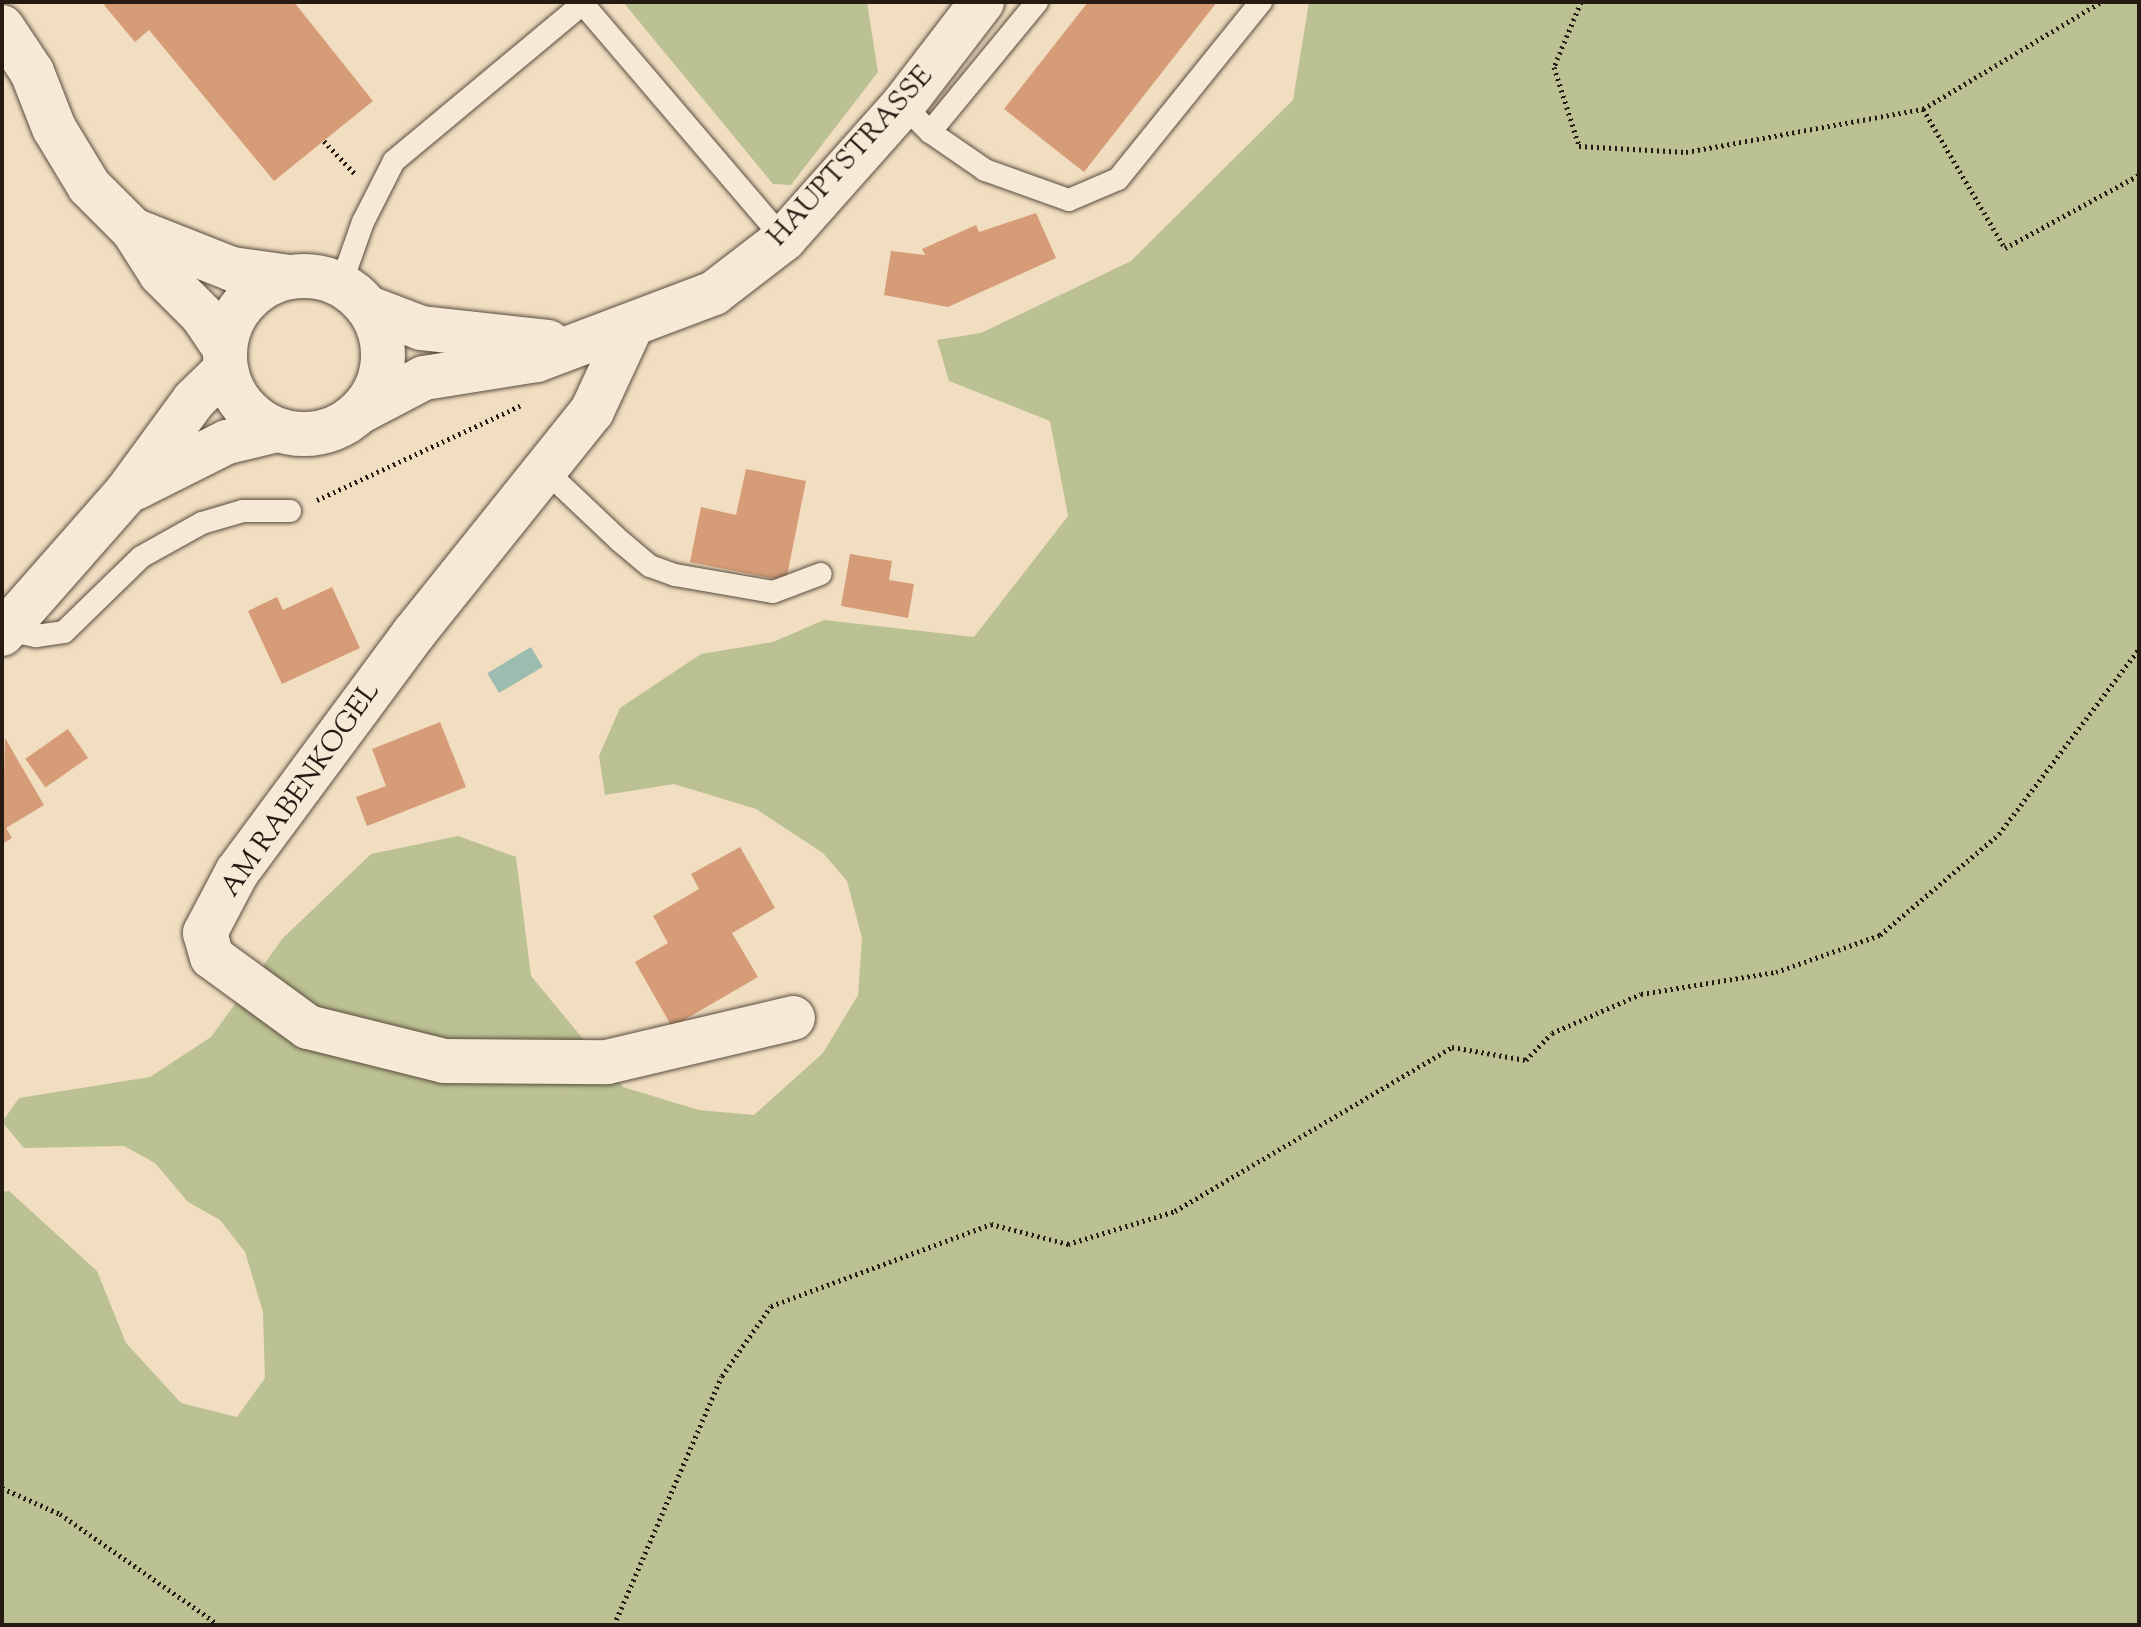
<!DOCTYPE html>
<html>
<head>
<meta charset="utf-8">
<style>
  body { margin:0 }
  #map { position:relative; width:2141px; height:1627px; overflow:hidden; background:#f1dec1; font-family:"Sorts Mill Goudy",serif }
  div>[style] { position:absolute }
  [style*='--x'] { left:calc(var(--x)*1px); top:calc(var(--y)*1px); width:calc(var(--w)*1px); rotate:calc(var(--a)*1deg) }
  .green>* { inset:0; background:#bbc192 }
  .water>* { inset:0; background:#9bbcae; transform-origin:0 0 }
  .building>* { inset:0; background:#d59c77; transform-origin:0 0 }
  .path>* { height:5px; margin-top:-2.5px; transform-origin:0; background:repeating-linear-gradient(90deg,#261b13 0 2px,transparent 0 6px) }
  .roads { filter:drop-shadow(0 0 2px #594c3e) drop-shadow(0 0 2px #594c3e) }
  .service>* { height:22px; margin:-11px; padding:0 11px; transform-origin:11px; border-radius:11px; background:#f6ead7 }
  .minor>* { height:44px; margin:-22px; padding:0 22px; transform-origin:22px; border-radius:22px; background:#f6ead7 }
  .secondary>* { height:44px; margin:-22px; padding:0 22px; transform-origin:22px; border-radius:22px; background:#f6ead7 }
  .secondary>.ring { margin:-22px; padding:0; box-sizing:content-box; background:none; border:44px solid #f6ead7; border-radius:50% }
  span { translate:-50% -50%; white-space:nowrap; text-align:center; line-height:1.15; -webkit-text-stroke:7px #f6ead7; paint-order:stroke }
  .street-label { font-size:28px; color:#261b13 }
  .frame { position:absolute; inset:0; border:4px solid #261b13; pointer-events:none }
</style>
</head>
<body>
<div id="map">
  <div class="green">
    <i style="clip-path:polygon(623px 2px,867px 2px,878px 72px,791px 185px,773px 184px)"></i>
    <i style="clip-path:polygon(1309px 2px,2139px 2px,2139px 1625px,2px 1625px,2px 1192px,9px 1191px,97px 1271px,126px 1343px,181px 1403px,237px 1417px,265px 1378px,263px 1312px,245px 1252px,220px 1220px,188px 1202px,155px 1163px,124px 1146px,24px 1148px,2px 1122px,19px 1098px,150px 1077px,211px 1037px,283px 938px,371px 854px,458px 836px,516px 857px,531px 976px,623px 1087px,699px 1110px,754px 1115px,823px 1053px,858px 995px,862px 938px,847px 881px,823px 853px,756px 809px,674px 784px,605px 795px,599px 756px,620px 708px,701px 654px,773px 642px,824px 620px,974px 637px,1068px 516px,1050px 421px,949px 381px,937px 340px,981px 333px,1131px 261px,1293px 100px)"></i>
  </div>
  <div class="water">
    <i style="left:531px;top:647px;width:23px;height:51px;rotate:59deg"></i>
  </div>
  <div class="building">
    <i style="clip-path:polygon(108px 2px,294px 2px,373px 101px,274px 181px,149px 30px,135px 42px,104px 5px)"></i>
    <i style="clip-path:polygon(1088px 2px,1217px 2px,1084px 172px,1004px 109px)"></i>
    <i style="clip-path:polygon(1036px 213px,1056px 258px,948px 307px,884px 295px,891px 251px,925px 255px,922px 249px,976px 225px,979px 232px)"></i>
    <i style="clip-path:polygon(746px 469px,806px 481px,786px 581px,690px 562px,701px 507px,736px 515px)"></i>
    <i style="clip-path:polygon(850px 554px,892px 561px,889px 580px,914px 584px,908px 618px,841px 606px)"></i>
    <i style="clip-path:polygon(332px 587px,360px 648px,282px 684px,248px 611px,277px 597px,283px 610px)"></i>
    <i style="clip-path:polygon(440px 722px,466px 787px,367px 826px,356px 797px,386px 786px,372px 749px)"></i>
    <i style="left:68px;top:729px;width:35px;height:52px;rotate:55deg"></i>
    <i style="clip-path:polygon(5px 738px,44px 805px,6px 828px,12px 838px,2px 844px)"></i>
    <i style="clip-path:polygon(740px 847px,775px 908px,732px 933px,758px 977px,672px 1027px,635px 962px,668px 943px,653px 916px,699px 889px,691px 874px)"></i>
  </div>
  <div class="path">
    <i style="--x:1581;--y:2;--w:70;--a:112.6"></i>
    <i style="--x:1554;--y:67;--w:83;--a:72.4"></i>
    <i style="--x:1579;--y:146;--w:107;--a:3.2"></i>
    <i style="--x:1686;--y:152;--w:241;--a:-10.3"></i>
    <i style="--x:1923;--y:109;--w:161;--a:59.5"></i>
    <i style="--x:2005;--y:248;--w:153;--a:-28.6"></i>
    <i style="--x:1923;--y:109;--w:208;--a:-31"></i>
    <i style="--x:324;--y:141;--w:47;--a:46.7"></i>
    <i style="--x:317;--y:500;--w:226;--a:-24.9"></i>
    <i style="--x:2;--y:1488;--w:64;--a:24.1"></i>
    <i style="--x:60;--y:1514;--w:194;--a:34.9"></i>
    <i style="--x:614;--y:1625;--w:271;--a:-66.6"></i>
    <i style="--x:722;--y:1376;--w:85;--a:-55"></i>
    <i style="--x:771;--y:1306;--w:235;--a:-20.4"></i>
    <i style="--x:991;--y:1224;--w:80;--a:14.6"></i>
    <i style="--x:1068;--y:1244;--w:112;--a:-17.1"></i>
    <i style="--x:1175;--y:1211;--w:322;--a:-30.6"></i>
    <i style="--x:1452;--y:1047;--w:75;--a:10"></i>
    <i style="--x:1526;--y:1060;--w:37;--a:-46"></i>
    <i style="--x:1552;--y:1033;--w:97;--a:-23.7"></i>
    <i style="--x:1641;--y:994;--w:137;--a:-9.3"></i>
    <i style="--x:1776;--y:972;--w:110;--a:-19.6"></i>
    <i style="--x:1880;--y:935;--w:156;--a:-40.3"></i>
    <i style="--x:1999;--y:834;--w:232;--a:-52.9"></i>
  </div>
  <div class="roads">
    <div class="service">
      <i style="--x:583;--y:4;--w:309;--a:49.5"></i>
      <i style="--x:903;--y:105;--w:38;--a:45"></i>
      <i style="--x:930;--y:132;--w:67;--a:34.6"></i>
      <i style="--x:985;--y:170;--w:89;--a:19.7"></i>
      <i style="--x:1069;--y:200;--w:53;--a:-23.2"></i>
      <i style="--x:1118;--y:179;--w:228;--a:-51.1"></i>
      <i style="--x:930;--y:132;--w:168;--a:-50.5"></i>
      <i style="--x:341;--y:284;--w:66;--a:-70.5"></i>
      <i style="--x:363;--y:222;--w:68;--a:-63.1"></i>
      <i style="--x:394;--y:161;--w:249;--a:-39.8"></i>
      <i style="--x:547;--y:472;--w:100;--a:43.4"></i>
      <i style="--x:620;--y:541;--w:39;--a:40"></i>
      <i style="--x:650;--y:566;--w:27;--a:20"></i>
      <i style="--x:675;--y:575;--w:99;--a:9.8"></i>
      <i style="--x:773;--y:592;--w:51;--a:-20.6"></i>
      <i style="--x:7;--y:630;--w:30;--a:12"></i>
      <i style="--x:36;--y:636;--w:28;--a:-8"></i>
      <i style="--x:64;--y:632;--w:107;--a:-44.2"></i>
      <i style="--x:141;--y:557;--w:70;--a:-29.1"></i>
      <i style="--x:202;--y:523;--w:43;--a:-16.3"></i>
      <i style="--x:243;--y:511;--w:47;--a:0"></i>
    </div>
    <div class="minor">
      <i style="--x:631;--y:327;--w:93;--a:114.9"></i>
      <i style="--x:592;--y:411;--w:285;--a:128.7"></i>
      <i style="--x:414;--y:633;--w:297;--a:126.5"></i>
      <i style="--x:237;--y:872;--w:69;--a:117.7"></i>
      <i style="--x:205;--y:933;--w:25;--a:74"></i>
      <i style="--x:212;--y:957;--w:119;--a:36.1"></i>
      <i style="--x:308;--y:1027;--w:140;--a:14"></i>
      <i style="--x:444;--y:1061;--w:163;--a:0.4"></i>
      <i style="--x:607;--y:1062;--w:191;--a:-13.3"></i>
    </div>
    <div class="secondary">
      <i style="--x:2;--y:27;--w:54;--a:56.3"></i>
      <i style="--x:32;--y:72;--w:60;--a:68.6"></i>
      <i style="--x:54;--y:128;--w:68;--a:58.9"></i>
      <i style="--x:89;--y:186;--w:62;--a:45"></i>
      <i style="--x:133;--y:230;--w:52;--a:57.5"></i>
      <i style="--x:161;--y:274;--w:58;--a:45"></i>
      <i style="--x:202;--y:315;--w:41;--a:55.9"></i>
      <i style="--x:133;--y:230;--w:106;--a:21.5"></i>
      <i style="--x:232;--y:269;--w:58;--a:8"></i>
      <i class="ring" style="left:225px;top:276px;width:114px;height:114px"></i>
      <i style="--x:369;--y:308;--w:56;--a:21"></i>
      <i style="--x:421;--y:328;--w:128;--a:6.3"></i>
      <i style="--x:361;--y:411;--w:71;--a:-27.6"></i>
      <i style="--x:424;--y:378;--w:114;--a:-9.1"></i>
      <i style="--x:537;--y:360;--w:189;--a:-20.7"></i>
      <i style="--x:714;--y:293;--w:88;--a:-37.6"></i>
      <i style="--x:784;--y:239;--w:179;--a:-48.4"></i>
      <i style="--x:903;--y:105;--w:130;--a:-52.5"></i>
      <i style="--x:135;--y:488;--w:103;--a:-26.6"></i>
      <i style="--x:227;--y:442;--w:51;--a:-13.5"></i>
      <i style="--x:2;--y:634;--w:188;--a:-48.7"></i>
      <i style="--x:126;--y:493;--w:115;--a:-53.8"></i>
      <i style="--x:194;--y:400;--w:43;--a:-44.1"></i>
    </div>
  </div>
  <div class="street-label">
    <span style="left:851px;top:157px;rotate:-48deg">HAUPTSTRASSE</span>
    <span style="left:301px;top:790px;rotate:-55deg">AM RABENKOGEL</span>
  </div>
  <div class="frame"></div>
</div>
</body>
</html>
